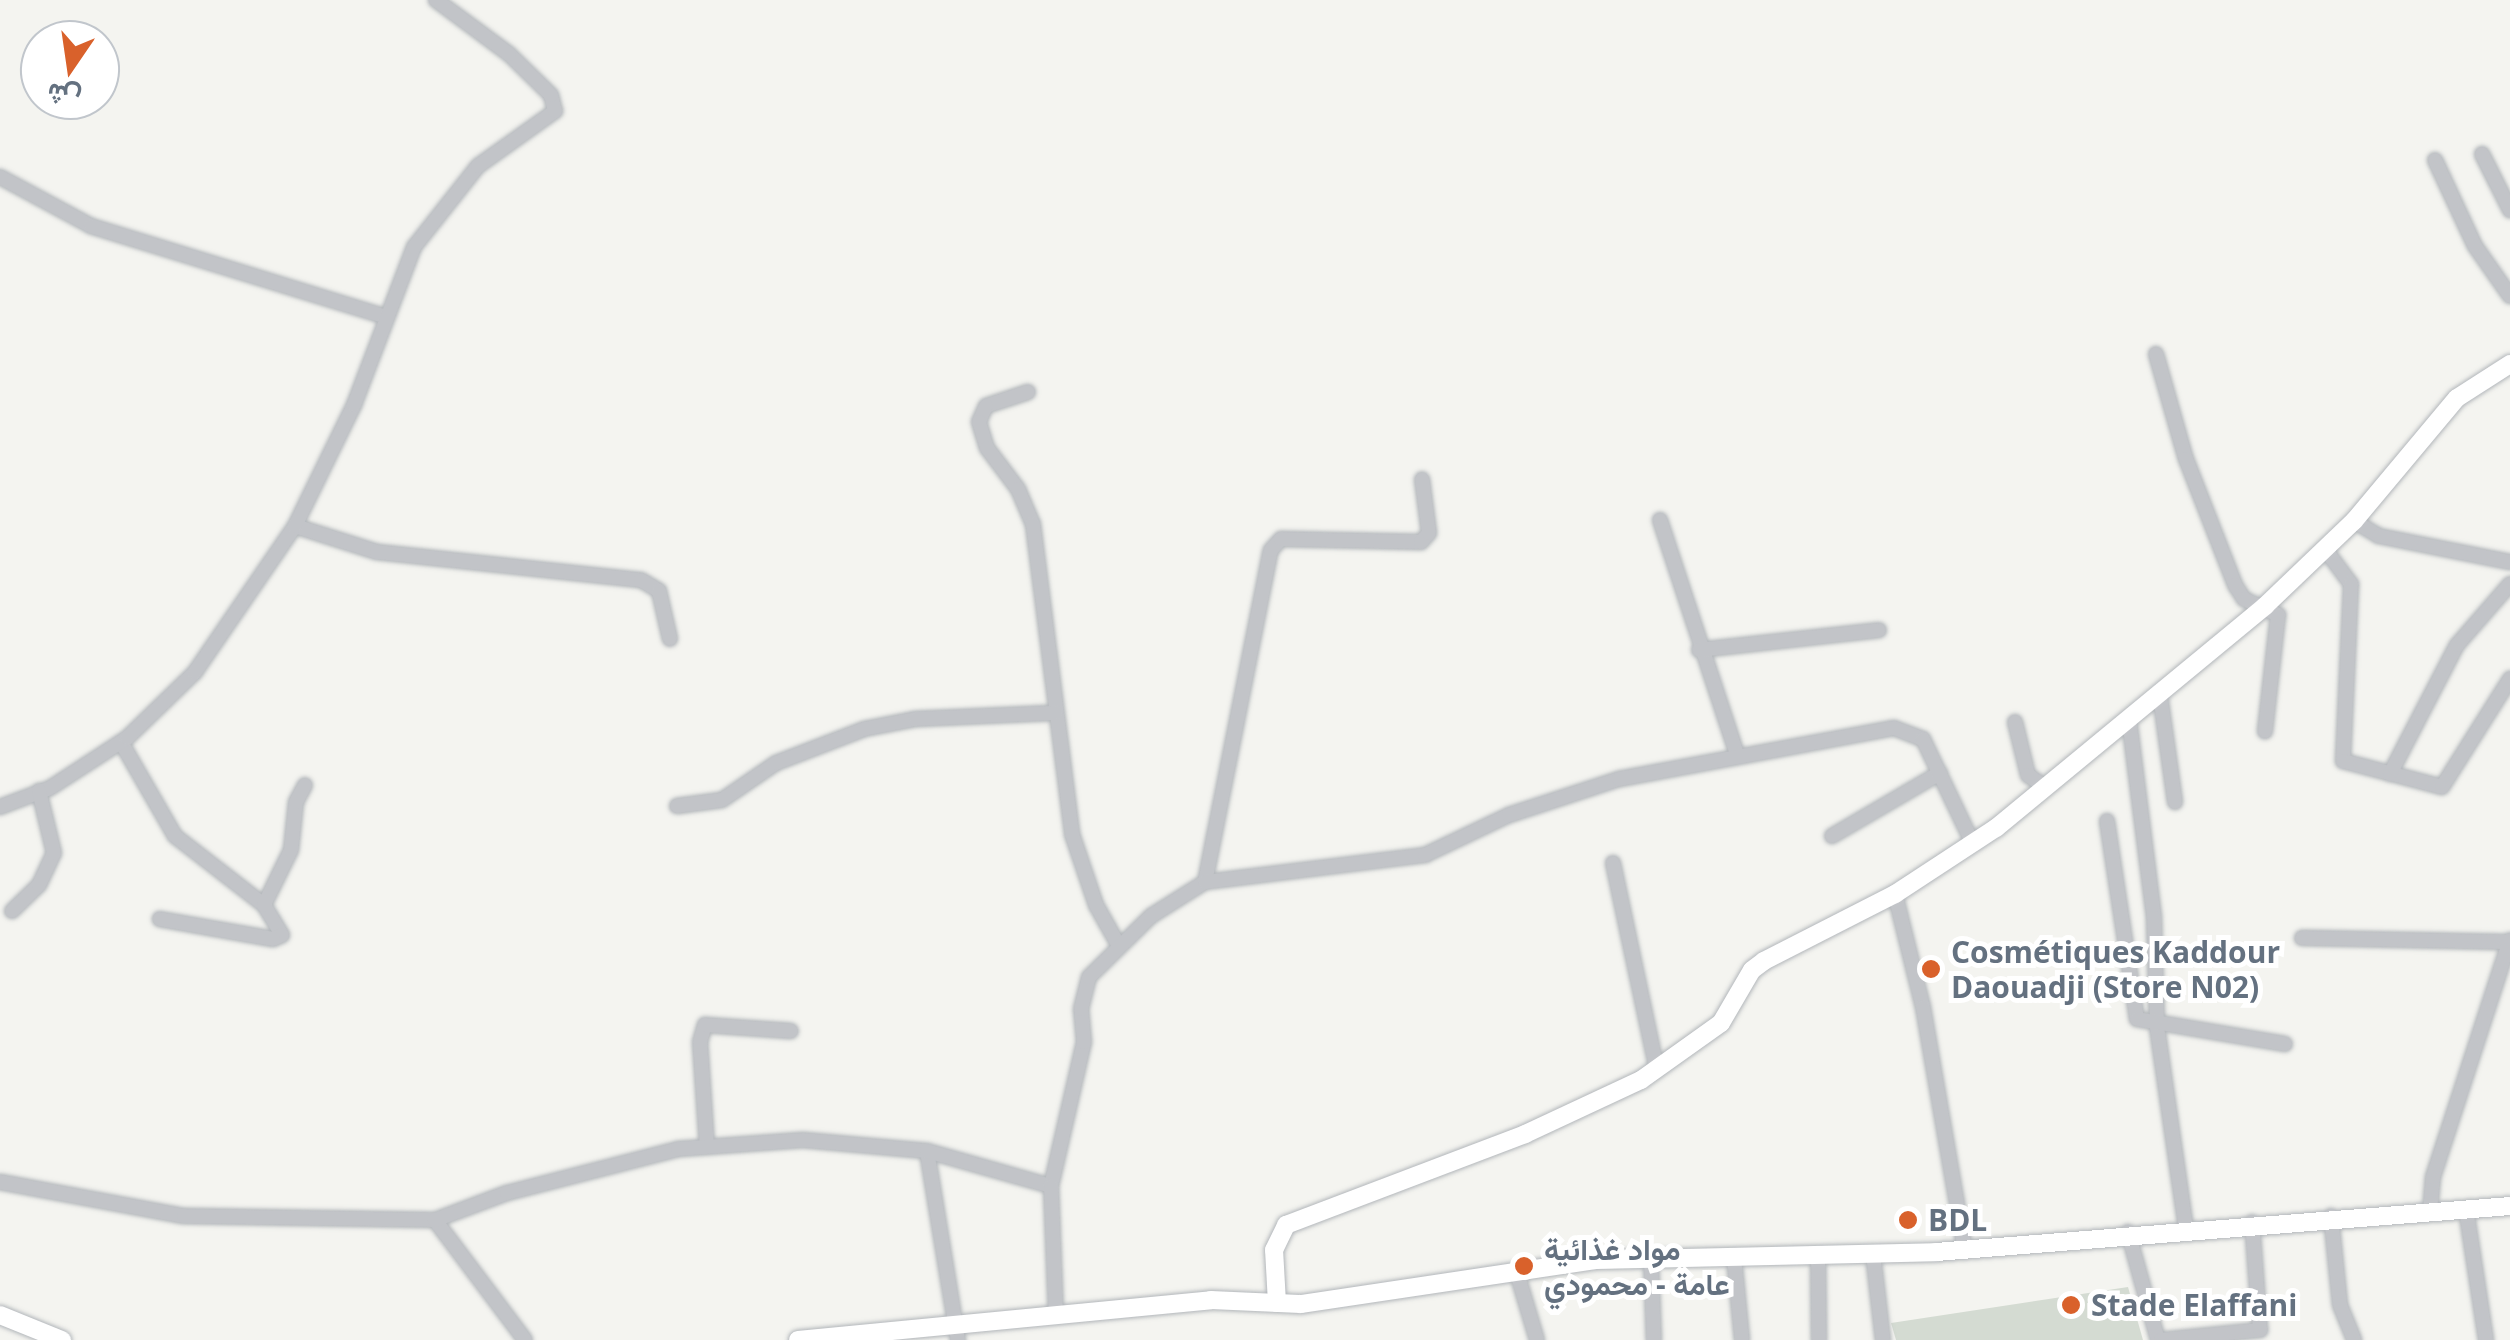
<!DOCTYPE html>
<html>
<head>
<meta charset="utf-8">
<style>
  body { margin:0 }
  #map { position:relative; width:2510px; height:1340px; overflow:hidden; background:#f4f4f0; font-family:"Open Sans",Vazirmatn,sans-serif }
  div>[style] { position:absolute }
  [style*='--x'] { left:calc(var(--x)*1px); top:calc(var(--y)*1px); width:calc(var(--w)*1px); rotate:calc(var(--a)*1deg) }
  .green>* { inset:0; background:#d4dbd2 }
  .roads { filter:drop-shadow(0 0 2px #b2b6ba) drop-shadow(0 0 2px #b2b6ba) }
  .minor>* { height:14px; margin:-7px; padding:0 7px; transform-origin:7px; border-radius:7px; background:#c2c4c8 }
  .major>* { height:18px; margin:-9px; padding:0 9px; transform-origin:9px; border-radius:9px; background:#fff }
  .dots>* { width:28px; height:28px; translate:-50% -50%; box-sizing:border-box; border:5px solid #fff; border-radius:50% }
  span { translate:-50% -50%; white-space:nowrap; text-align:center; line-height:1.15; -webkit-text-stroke:10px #fff; paint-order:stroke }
  .poi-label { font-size:30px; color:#647180; font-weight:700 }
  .left { translate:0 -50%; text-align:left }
  .north { position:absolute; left:20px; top:20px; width:100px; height:100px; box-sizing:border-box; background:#fff; border:2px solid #c1c6cc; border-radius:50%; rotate:193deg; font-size:28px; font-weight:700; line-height:40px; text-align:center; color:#647180 }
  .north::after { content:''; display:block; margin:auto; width:35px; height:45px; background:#d9612b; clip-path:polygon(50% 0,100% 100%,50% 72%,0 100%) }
</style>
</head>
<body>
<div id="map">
  <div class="green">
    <i style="clip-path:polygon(2128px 1287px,2143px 1340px,1896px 1340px,1891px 1323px)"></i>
  </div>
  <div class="roads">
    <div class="minor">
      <i style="--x:2482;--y:154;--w:63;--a:63.4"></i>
      <i style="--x:2435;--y:160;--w:95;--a:65.1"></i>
      <i style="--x:2475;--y:246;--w:61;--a:55"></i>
      <i style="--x:0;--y:177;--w:103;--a:28.3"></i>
      <i style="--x:91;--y:226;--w:307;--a:17.1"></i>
      <i style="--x:2156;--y:354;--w:109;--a:74.1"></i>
      <i style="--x:2186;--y:459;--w:135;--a:68.7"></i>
      <i style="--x:2235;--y:585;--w:17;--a:57"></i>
      <i style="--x:2244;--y:599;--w:38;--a:25"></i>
      <i style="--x:2278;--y:615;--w:117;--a:96.4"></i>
      <i style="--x:1028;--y:392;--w:44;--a:161.6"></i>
      <i style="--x:986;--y:406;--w:17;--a:114"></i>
      <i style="--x:979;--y:422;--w:27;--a:73"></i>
      <i style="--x:987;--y:448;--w:51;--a:52.9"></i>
      <i style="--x:1018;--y:489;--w:38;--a:67"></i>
      <i style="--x:1033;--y:524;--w:312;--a:82.8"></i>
      <i style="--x:1072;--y:834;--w:75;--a:71.3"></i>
      <i style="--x:1096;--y:905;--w:47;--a:60.7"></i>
      <i style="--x:1660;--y:520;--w:246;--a:71.8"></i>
      <i style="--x:2354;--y:521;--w:29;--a:31"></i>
      <i style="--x:2379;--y:536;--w:134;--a:11.2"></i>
      <i style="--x:295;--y:526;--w:86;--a:17.6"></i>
      <i style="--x:377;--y:552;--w:265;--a:6.1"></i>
      <i style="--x:641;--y:580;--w:21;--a:31"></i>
      <i style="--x:659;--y:591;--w:49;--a:77.1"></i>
      <i style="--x:2325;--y:549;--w:44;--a:53.4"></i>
      <i style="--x:2351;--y:584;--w:177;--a:92.6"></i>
      <i style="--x:2343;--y:761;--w:102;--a:14.7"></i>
      <i style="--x:2442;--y:787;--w:128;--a:-57.8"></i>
      <i style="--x:1699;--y:650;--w:181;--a:-6.3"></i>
      <i style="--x:2160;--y:695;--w:108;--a:82"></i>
      <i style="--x:2129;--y:719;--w:201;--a:82.8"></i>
      <i style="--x:2154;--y:918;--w:109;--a:88.4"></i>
      <i style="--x:2157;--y:1027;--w:203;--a:81.8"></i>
      <i style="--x:2015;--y:722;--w:55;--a:76.2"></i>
      <i style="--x:2028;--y:775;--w:19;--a:35"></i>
      <i style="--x:121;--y:742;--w:108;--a:60.1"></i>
      <i style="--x:175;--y:836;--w:113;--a:37.8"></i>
      <i style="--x:264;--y:905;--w:35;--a:59"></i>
      <i style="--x:282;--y:935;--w:10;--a:156"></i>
      <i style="--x:273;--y:939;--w:115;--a:-170"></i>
      <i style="--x:2390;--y:774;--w:145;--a:-62.6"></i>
      <i style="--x:2457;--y:645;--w:81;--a:-49"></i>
      <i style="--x:677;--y:806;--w:45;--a:-7.6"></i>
      <i style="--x:722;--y:800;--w:65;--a:-34.4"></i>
      <i style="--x:776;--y:763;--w:94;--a:-21.1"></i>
      <i style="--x:864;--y:729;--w:53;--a:-10.9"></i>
      <i style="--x:916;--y:719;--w:140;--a:-2.5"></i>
      <i style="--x:0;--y:807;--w:53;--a:-20.8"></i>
      <i style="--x:50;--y:788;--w:92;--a:-33"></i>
      <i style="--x:127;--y:738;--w:95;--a:-44.1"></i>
      <i style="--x:195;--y:672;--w:177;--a:-55.6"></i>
      <i style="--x:295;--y:526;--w:135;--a:-64"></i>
      <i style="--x:354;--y:405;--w:169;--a:-69.2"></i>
      <i style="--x:414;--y:247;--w:103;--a:-51.7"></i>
      <i style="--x:478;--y:166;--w:95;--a:-35.5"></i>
      <i style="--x:555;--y:111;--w:16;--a:-104"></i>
      <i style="--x:551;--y:95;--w:59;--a:-135.7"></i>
      <i style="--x:509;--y:54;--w:91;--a:-143.5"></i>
      <i style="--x:2107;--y:821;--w:200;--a:81.4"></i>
      <i style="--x:2137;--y:1019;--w:150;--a:9.6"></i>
      <i style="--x:1832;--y:836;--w:125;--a:-30.3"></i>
      <i style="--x:1613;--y:863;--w:212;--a:78"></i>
      <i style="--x:1205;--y:882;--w:338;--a:-78.8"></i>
      <i style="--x:1271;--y:550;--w:15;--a:-48"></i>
      <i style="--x:1281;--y:539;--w:140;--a:1.2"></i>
      <i style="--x:1421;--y:542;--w:12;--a:-48"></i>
      <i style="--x:1429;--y:533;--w:54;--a:-97.4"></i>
      <i style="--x:1895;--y:894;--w:116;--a:76.1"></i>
      <i style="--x:1923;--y:1007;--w:246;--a:80.2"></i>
      <i style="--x:264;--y:905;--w:61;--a:-63.9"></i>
      <i style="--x:291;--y:850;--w:48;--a:-84.1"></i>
      <i style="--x:296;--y:802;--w:19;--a:-62"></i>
      <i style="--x:12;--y:911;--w:37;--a:-44"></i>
      <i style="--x:39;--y:885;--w:35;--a:-65"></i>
      <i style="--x:54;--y:853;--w:64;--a:-103.6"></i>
      <i style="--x:2302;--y:938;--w:208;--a:1.1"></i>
      <i style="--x:707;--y:1147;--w:105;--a:-93.8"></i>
      <i style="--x:700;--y:1042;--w:18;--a:-74"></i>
      <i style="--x:705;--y:1025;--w:86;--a:4"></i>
      <i style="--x:927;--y:1151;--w:192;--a:80.7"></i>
      <i style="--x:0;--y:1182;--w:187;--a:10.5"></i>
      <i style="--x:184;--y:1216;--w:251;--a:0.9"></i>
      <i style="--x:1051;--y:1186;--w:148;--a:-77.1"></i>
      <i style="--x:1084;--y:1042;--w:33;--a:-95"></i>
      <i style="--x:1081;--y:1009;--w:33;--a:-76"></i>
      <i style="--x:1089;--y:977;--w:87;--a:-44.5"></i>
      <i style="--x:1151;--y:916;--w:64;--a:-32.2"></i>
      <i style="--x:1205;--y:882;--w:222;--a:-7"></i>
      <i style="--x:1425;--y:855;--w:93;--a:-25.5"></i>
      <i style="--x:1509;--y:815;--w:116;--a:-18.1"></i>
      <i style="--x:1619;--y:779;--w:280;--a:-10.5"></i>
      <i style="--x:1894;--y:728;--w:31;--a:21"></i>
      <i style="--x:1923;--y:739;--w:116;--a:64.5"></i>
      <i style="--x:2466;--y:1209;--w:133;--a:81.3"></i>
      <i style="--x:2430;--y:1211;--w:34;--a:-85"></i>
      <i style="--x:2433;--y:1177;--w:249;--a:-72"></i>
      <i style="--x:2331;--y:1216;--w:89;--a:84.2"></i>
      <i style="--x:2340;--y:1305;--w:38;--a:68"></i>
      <i style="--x:2128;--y:1232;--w:112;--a:74.5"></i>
      <i style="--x:1873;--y:1254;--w:87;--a:83.4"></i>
      <i style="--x:1818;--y:1256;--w:84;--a:89.3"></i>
      <i style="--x:1734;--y:1258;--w:82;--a:84.4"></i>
      <i style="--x:1651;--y:1260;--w:80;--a:87.9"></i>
      <i style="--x:1517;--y:1273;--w:70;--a:73.4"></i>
      <i style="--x:525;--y:1340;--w:150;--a:-126.9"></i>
      <i style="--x:435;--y:1220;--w:77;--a:-20.6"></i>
      <i style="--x:507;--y:1193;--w:177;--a:-14.4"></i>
      <i style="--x:678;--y:1149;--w:125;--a:-4.1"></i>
      <i style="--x:803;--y:1140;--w:124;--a:5.1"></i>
      <i style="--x:927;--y:1151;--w:129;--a:15.8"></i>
      <i style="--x:1051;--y:1186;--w:131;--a:87.8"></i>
      <i style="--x:2161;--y:1340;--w:100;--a:-5.8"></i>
      <i style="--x:2260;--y:1330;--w:108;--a:-94.2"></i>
    </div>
    <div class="major">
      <i style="--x:1277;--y:1303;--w:53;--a:-93.2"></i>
      <i style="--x:1274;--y:1250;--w:28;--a:-64"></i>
      <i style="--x:1286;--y:1225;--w:256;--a:-20.8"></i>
      <i style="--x:1525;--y:1134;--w:128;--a:-25"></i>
      <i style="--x:1641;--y:1080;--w:98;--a:-35.5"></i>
      <i style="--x:1721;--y:1023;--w:61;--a:-59.7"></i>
      <i style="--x:1752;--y:970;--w:15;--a:-37"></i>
      <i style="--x:1764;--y:961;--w:147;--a:-27.1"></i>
      <i style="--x:1895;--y:894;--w:121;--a:-33.2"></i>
      <i style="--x:1996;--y:828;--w:349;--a:-39.5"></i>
      <i style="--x:2265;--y:606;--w:123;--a:-43.7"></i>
      <i style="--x:2354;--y:521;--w:160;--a:-50.1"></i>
      <i style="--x:2457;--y:398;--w:63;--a:-32.7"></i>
      <i style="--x:0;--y:1315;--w:67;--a:22"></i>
      <i style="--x:798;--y:1340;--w:415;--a:-5.5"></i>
      <i style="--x:1211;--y:1300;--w:90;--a:2.5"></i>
      <i style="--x:1301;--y:1304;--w:297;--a:-8.5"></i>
      <i style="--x:1595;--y:1260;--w:341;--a:-1.3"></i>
      <i style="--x:1936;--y:1252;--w:576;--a:-4.58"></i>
    </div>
  </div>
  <div class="dots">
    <i style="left:1931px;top:969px;background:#d9612b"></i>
    <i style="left:1908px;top:1220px;background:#d9612b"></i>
    <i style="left:1524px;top:1266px;background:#d9612b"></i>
    <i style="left:2071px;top:1305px;background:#d9612b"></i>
  </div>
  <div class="poi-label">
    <span class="left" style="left:1951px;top:969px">Cosmétiques Kaddour<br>Daouadji (Store N02)</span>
    <span class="left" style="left:1928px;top:1220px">BDL</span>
    <span class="left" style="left:1544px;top:1266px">مواد غذائية<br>عامة - محمودي</span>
    <span class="left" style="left:2091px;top:1305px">Stade Elaffani</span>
  </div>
  <div class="north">ش</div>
</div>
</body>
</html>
